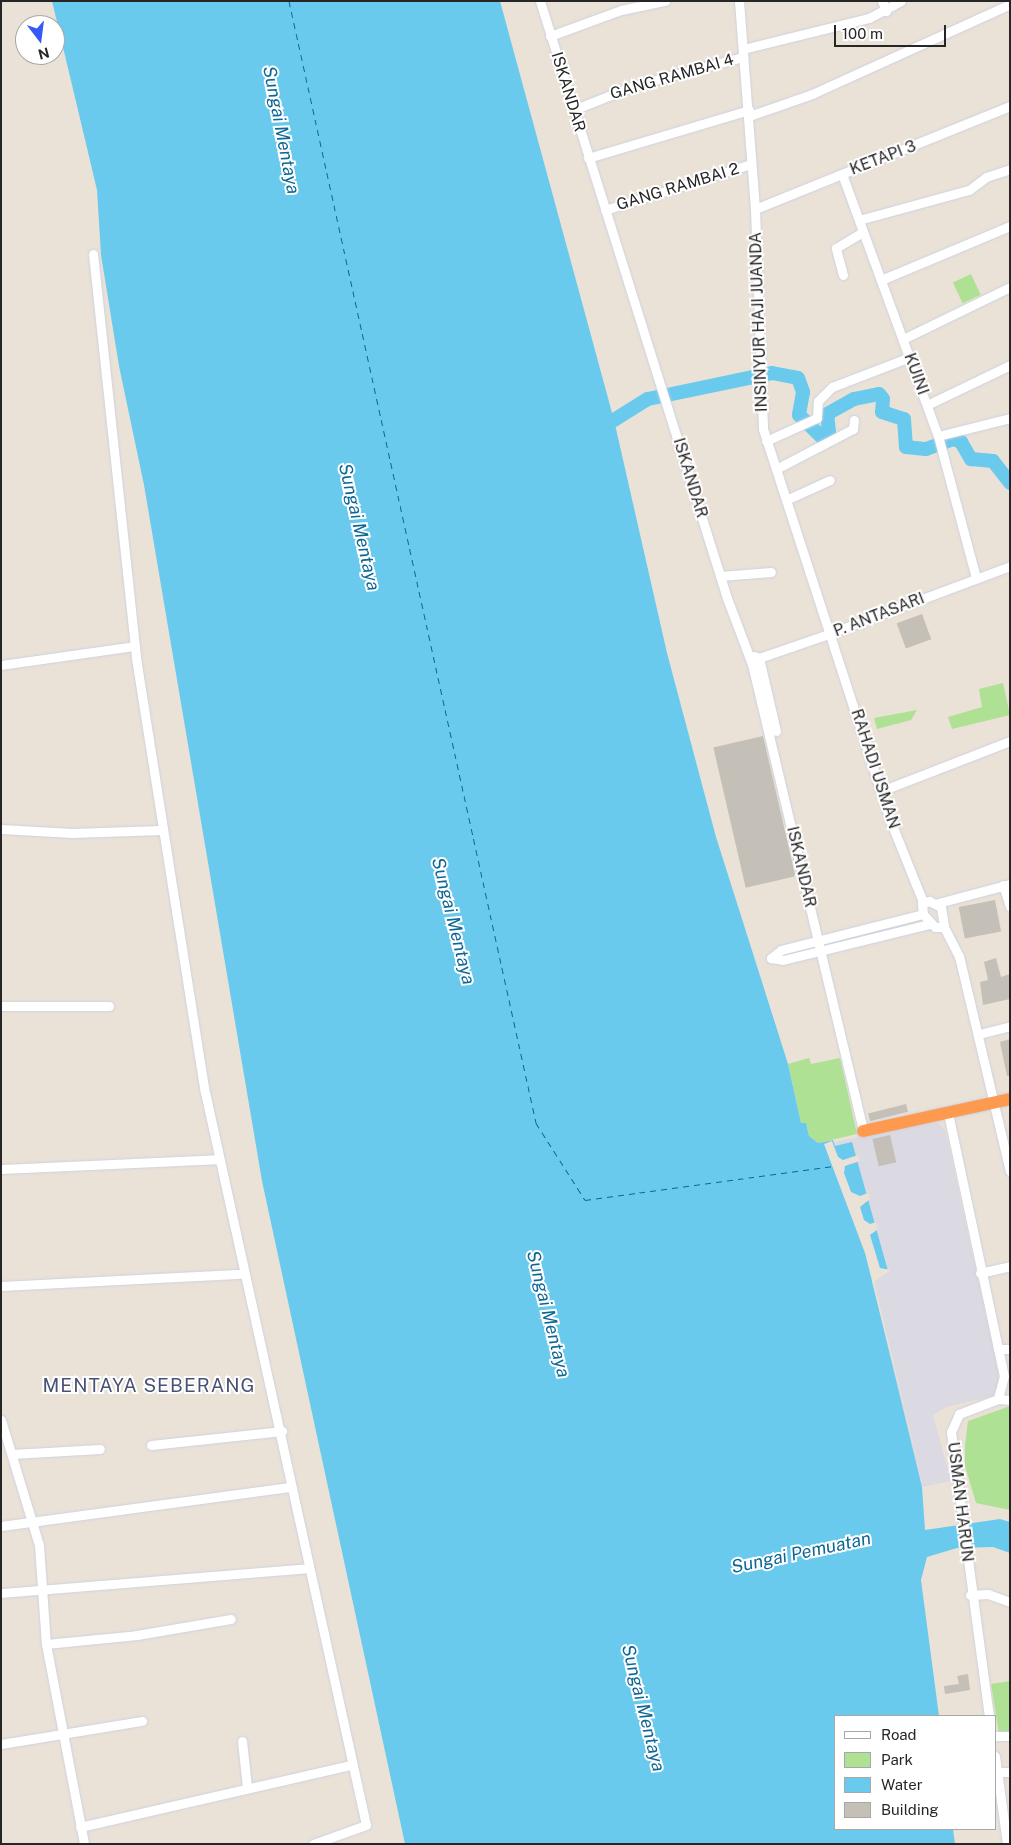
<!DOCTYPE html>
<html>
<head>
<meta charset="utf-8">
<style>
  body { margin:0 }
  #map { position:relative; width:1011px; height:1845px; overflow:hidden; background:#eae2d7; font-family:"Public Sans",sans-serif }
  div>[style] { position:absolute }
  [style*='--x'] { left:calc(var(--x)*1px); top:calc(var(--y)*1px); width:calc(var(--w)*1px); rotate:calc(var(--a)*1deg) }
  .industrial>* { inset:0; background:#dbd9e1 }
  .green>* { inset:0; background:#aee193; transform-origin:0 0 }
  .water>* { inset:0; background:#69caed }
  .pier>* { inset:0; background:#eae2d7 }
  .river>* { height:14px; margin:-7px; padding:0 7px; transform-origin:7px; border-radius:7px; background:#69caed }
  .ferry>* { height:1px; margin-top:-0.5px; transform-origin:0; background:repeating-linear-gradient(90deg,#0d6693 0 6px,transparent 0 11px) }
  .building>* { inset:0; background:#c4bfb7; transform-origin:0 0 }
  .roads { filter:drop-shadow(0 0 1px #cdd1e0) drop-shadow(0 0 1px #cdd1e0) }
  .minor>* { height:9px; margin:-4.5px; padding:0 4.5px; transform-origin:4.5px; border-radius:4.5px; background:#fff }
  .highway>* { height:12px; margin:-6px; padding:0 6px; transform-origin:6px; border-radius:6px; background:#fd9a4f }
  span { translate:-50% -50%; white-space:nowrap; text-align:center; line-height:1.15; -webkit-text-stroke:4px #fff; paint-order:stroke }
  .street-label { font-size:16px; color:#262626 }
  .water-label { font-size:18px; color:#0d6693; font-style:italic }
  .quarter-label { font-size:19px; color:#485076; letter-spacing:1px }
  .frame { position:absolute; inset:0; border:2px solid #262626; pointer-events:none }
  .legend { position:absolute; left:834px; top:1715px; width:162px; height:115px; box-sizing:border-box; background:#fff; border:1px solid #a8a8a8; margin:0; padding:6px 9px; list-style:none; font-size:15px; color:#262626 }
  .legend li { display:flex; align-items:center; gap:10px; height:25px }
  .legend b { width:25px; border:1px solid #a8a8a8 }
  .north { position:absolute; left:15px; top:15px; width:50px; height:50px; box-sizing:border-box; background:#fff; border:1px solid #a8a8a8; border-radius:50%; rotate:165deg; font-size:14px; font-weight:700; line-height:20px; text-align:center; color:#262626 }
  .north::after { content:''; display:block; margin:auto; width:18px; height:22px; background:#355af8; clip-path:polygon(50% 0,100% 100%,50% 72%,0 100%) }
  .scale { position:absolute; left:834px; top:25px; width:112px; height:22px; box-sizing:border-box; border:2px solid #262626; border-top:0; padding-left:6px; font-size:15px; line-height:18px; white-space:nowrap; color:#262626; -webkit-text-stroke:4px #fff; paint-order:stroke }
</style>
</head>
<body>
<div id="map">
  <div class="industrial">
    <i style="clip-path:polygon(937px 1122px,945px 1130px,1000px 1381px,993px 1396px,946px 1407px,933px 1415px,951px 1481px,922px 1487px,865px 1253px,824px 1144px)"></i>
  </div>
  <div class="green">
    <i style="left:971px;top:274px;width:23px;height:20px;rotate:65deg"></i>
    <i style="clip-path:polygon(1003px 683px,1010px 715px,952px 729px,948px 717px,982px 707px,979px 689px)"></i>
    <i style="clip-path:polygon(917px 710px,911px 720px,877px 729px,874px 718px)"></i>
    <i style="clip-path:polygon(809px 1058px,811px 1064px,840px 1058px,857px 1134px,818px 1143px,809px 1136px,806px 1123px,801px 1123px,788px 1064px)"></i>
    <i style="clip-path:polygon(1010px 1406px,1010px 1510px,976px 1503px,965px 1466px,965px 1446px,968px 1421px)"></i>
    <i style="clip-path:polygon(1010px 1681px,1010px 1732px,999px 1734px,991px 1684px)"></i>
  </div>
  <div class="water">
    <i style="clip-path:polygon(52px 1px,500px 1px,614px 420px,667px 653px,716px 837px,788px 1064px,801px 1123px,806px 1123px,809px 1136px,818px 1143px,833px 1140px,835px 1146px,852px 1142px,888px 1271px,872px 1281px,922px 1487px,925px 1530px,1000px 1519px,1010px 1522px,1010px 1553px,993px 1547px,957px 1548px,927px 1557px,921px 1580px,939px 1716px,835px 1716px,835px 1829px,953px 1829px,955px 1844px,405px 1844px,262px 1181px,144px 485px,119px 366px,101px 255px,97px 190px)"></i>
  </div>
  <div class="pier">
    <i style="clip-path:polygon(832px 1141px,838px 1157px,843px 1160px,858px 1155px,860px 1161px,845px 1166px,844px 1173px,851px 1192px,860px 1196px,868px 1193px,870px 1199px,860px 1207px,864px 1220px,870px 1224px,876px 1222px,878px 1229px,870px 1235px,880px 1268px,891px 1270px,874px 1282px,924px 1487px,865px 1253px,824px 1144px)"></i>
  </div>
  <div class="river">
    <i style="--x:595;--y:425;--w:20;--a:-15"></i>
    <i style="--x:614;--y:420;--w:40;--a:-32"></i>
    <i style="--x:648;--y:399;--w:127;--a:-11.8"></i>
    <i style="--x:772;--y:373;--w:26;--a:11"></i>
    <i style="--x:798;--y:378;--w:15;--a:70"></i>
    <i style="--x:803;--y:392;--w:23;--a:100"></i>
    <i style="--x:799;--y:415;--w:30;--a:44"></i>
    <i style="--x:821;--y:436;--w:9;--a:-27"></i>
    <i style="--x:829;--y:432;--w:18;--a:-96"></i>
    <i style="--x:827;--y:414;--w:31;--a:-29"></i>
    <i style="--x:854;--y:399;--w:25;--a:-11"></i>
    <i style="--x:879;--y:394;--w:6;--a:51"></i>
    <i style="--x:883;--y:399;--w:13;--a:94"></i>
    <i style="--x:882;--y:412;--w:23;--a:18"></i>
    <i style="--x:904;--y:419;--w:28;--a:86"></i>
    <i style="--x:906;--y:447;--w:20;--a:6"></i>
    <i style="--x:926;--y:449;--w:30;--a:-20"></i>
    <i style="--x:954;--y:439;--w:8;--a:23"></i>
    <i style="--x:961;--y:442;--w:20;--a:60"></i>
    <i style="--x:971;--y:459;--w:22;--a:5"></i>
    <i style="--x:993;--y:461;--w:28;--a:52"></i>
  </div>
  <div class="ferry">
    <i style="--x:289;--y:1;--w:1149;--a:77.58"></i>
    <i style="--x:536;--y:1123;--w:91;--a:57.5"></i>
    <i style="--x:585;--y:1200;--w:249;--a:-7.8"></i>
  </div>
  <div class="building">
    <i style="left:922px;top:614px;width:27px;height:27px;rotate:70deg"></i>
    <i style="left:763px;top:736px;width:144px;height:51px;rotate:77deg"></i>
    <i style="left:995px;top:900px;width:32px;height:37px;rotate:79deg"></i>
    <i style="clip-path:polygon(996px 958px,1001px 977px,1010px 974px,1010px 999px,983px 1005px,980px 982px,988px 980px,984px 962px)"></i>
    <i style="clip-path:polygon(1010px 1039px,1010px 1076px,1007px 1076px,1000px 1042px)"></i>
    <i style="left:906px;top:1104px;width:8px;height:39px;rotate:76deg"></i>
    <i style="left:890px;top:1135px;width:28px;height:18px;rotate:77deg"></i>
    <i style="clip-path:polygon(968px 1674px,970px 1690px,945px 1694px,944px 1686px,959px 1684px,957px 1676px)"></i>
  </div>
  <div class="roads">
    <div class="minor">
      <i style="--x:540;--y:1;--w:626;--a:72.61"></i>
      <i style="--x:727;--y:598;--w:71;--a:69.3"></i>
      <i style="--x:752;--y:664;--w:480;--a:76.6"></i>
      <i style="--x:739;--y:1;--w:209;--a:85.6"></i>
      <i style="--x:755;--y:209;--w:220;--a:87.9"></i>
      <i style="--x:763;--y:429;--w:411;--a:72"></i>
      <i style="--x:890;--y:820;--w:88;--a:68.1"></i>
      <i style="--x:882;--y:1;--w:11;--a:68"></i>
      <i style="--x:550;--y:36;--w:76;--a:-20.1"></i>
      <i style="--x:621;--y:10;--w:45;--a:-11.6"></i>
      <i style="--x:743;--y:49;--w:130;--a:-13.8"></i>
      <i style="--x:869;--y:18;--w:36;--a:-28"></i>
      <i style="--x:573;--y:110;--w:68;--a:-21.6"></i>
      <i style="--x:636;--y:85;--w:111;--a:-14.7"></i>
      <i style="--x:749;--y:116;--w:67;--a:-19.2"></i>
      <i style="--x:812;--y:94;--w:217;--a:-24.4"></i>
      <i style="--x:588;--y:158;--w:168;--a:-16.6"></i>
      <i style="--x:842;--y:174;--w:279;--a:69.9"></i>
      <i style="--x:938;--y:436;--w:147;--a:75"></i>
      <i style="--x:755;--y:209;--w:275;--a:-22"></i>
      <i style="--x:605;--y:210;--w:153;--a:-17.5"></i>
      <i style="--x:859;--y:220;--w:114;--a:-15.3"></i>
      <i style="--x:969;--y:190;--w:21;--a:-37"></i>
      <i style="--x:986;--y:177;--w:25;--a:-18"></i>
      <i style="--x:93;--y:254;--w:406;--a:83.9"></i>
      <i style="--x:136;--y:658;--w:439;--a:81"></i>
      <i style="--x:205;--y:1092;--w:750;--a:77.61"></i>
      <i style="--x:366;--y:1825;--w:56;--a:160.3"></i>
      <i style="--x:843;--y:275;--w:28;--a:-105"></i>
      <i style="--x:836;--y:248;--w:31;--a:-31"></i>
      <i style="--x:881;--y:280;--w:140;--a:-22.7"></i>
      <i style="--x:903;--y:339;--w:119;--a:-25.9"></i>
      <i style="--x:927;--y:405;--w:92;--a:-25.7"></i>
      <i style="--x:938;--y:436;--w:74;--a:-14"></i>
      <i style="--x:766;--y:441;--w:56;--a:-24.3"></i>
      <i style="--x:817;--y:418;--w:17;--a:-87"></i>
      <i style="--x:818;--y:401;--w:20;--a:-45"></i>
      <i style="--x:832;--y:387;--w:84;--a:-21"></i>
      <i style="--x:776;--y:469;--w:87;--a:-27.5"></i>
      <i style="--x:853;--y:429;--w:9;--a:-84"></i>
      <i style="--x:786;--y:500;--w:48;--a:-24.4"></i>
      <i style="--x:720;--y:576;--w:51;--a:-4.5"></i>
      <i style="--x:754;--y:656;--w:5;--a:22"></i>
      <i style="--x:759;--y:658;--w:76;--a:-19.1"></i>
      <i style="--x:831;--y:633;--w:191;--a:-20.5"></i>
      <i style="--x:759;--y:658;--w:75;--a:76.9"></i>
      <i style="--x:1;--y:665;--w:135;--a:-8.1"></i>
      <i style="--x:881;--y:791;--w:138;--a:-21.2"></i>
      <i style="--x:1;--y:829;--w:71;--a:3.2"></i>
      <i style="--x:72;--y:833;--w:90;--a:-1.9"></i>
      <i style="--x:1003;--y:885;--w:23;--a:72"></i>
      <i style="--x:929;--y:901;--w:13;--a:27"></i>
      <i style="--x:941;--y:907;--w:20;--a:81"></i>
      <i style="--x:944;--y:927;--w:9;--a:180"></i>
      <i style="--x:935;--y:927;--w:18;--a:-133"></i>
      <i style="--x:923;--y:914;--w:10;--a:-96"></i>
      <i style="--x:922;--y:904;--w:8;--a:-23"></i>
      <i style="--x:938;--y:903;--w:74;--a:-14.8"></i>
      <i style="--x:923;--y:914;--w:146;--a:165.8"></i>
      <i style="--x:781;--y:950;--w:13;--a:141"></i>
      <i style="--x:771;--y:958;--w:12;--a:9"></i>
      <i style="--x:783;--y:960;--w:151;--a:-13.8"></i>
      <i style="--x:944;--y:927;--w:33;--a:63"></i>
      <i style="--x:959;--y:956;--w:221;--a:76.7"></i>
      <i style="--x:1;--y:1006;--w:108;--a:0"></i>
      <i style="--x:979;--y:1034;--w:32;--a:-14"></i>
      <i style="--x:948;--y:1113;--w:269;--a:78"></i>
      <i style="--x:1004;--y:1376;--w:24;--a:105"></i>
      <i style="--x:998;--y:1399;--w:42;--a:159"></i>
      <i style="--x:959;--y:1414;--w:20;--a:114"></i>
      <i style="--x:951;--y:1432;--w:287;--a:82.4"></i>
      <i style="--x:1;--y:1169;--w:217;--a:-2.6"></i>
      <i style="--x:980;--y:1273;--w:31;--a:-13"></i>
      <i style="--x:1;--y:1286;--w:241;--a:-2.9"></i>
      <i style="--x:998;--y:1349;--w:12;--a:0"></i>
      <i style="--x:998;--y:1399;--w:12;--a:5"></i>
      <i style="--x:1;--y:1420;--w:131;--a:73.1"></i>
      <i style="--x:39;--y:1545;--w:99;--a:86"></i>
      <i style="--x:46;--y:1644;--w:204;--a:79.2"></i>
      <i style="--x:151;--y:1445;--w:132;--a:-6.1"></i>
      <i style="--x:12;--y:1454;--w:88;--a:-3.3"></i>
      <i style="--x:1;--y:1526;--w:293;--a:-7.7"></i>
      <i style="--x:1;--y:1593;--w:309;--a:-4.6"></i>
      <i style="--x:970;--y:1595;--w:18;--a:-3"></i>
      <i style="--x:988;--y:1594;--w:23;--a:20"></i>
      <i style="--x:46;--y:1644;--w:91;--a:-5.6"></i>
      <i style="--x:137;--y:1635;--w:95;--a:-9.7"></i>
      <i style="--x:995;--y:1736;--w:15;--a:0"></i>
      <i style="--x:242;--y:1741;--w:46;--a:83.8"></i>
      <i style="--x:1;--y:1744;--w:143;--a:-9.3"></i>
      <i style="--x:995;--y:1756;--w:89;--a:82.2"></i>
      <i style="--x:997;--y:1772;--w:13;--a:0"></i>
      <i style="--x:80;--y:1827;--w:278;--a:-12.9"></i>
    </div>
    <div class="highway">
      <i style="--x:863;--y:1131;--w:150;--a:-12.3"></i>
    </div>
  </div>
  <div class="street-label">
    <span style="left:672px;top:77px;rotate:-16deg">GANG RAMBAI 4</span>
    <span style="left:568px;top:92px;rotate:73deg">ISKANDAR</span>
    <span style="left:883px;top:158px;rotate:-21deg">KETAPI 3</span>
    <span style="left:678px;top:187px;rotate:-17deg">GANG RAMBAI 2</span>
    <span style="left:759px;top:322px;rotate:-92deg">INSINYUR HAJI JUANDA</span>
    <span style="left:916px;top:374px;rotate:70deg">KUINI</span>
    <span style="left:690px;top:478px;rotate:73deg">ISKANDAR</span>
    <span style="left:879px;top:615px;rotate:-21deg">P. ANTASARI</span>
    <span style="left:875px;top:769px;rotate:72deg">RAHADI USMAN</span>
    <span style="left:801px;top:867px;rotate:77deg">ISKANDAR</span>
    <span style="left:960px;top:1502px;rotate:83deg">USMAN HARUN</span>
  </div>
  <div class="water-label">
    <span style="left:281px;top:130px;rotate:79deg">Sungai Mentaya</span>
    <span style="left:359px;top:527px;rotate:77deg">Sungai Mentaya</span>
    <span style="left:453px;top:921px;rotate:76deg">Sungai Mentaya</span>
    <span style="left:548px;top:1314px;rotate:76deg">Sungai Mentaya</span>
    <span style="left:801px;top:1553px;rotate:-12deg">Sungai Pemuatan</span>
    <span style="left:643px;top:1708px;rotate:76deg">Sungai Mentaya</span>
  </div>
  <div class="quarter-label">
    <span style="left:149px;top:1386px">MENTAYA SEBERANG</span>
  </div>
  <div class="frame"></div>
  <ul class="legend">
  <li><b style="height:6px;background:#fff"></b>Road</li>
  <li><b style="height:14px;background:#aee193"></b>Park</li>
  <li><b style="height:14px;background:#69caed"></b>Water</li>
  <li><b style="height:14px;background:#c4bfb7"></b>Building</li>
  </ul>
  <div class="north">N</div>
  <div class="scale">100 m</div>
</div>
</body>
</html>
